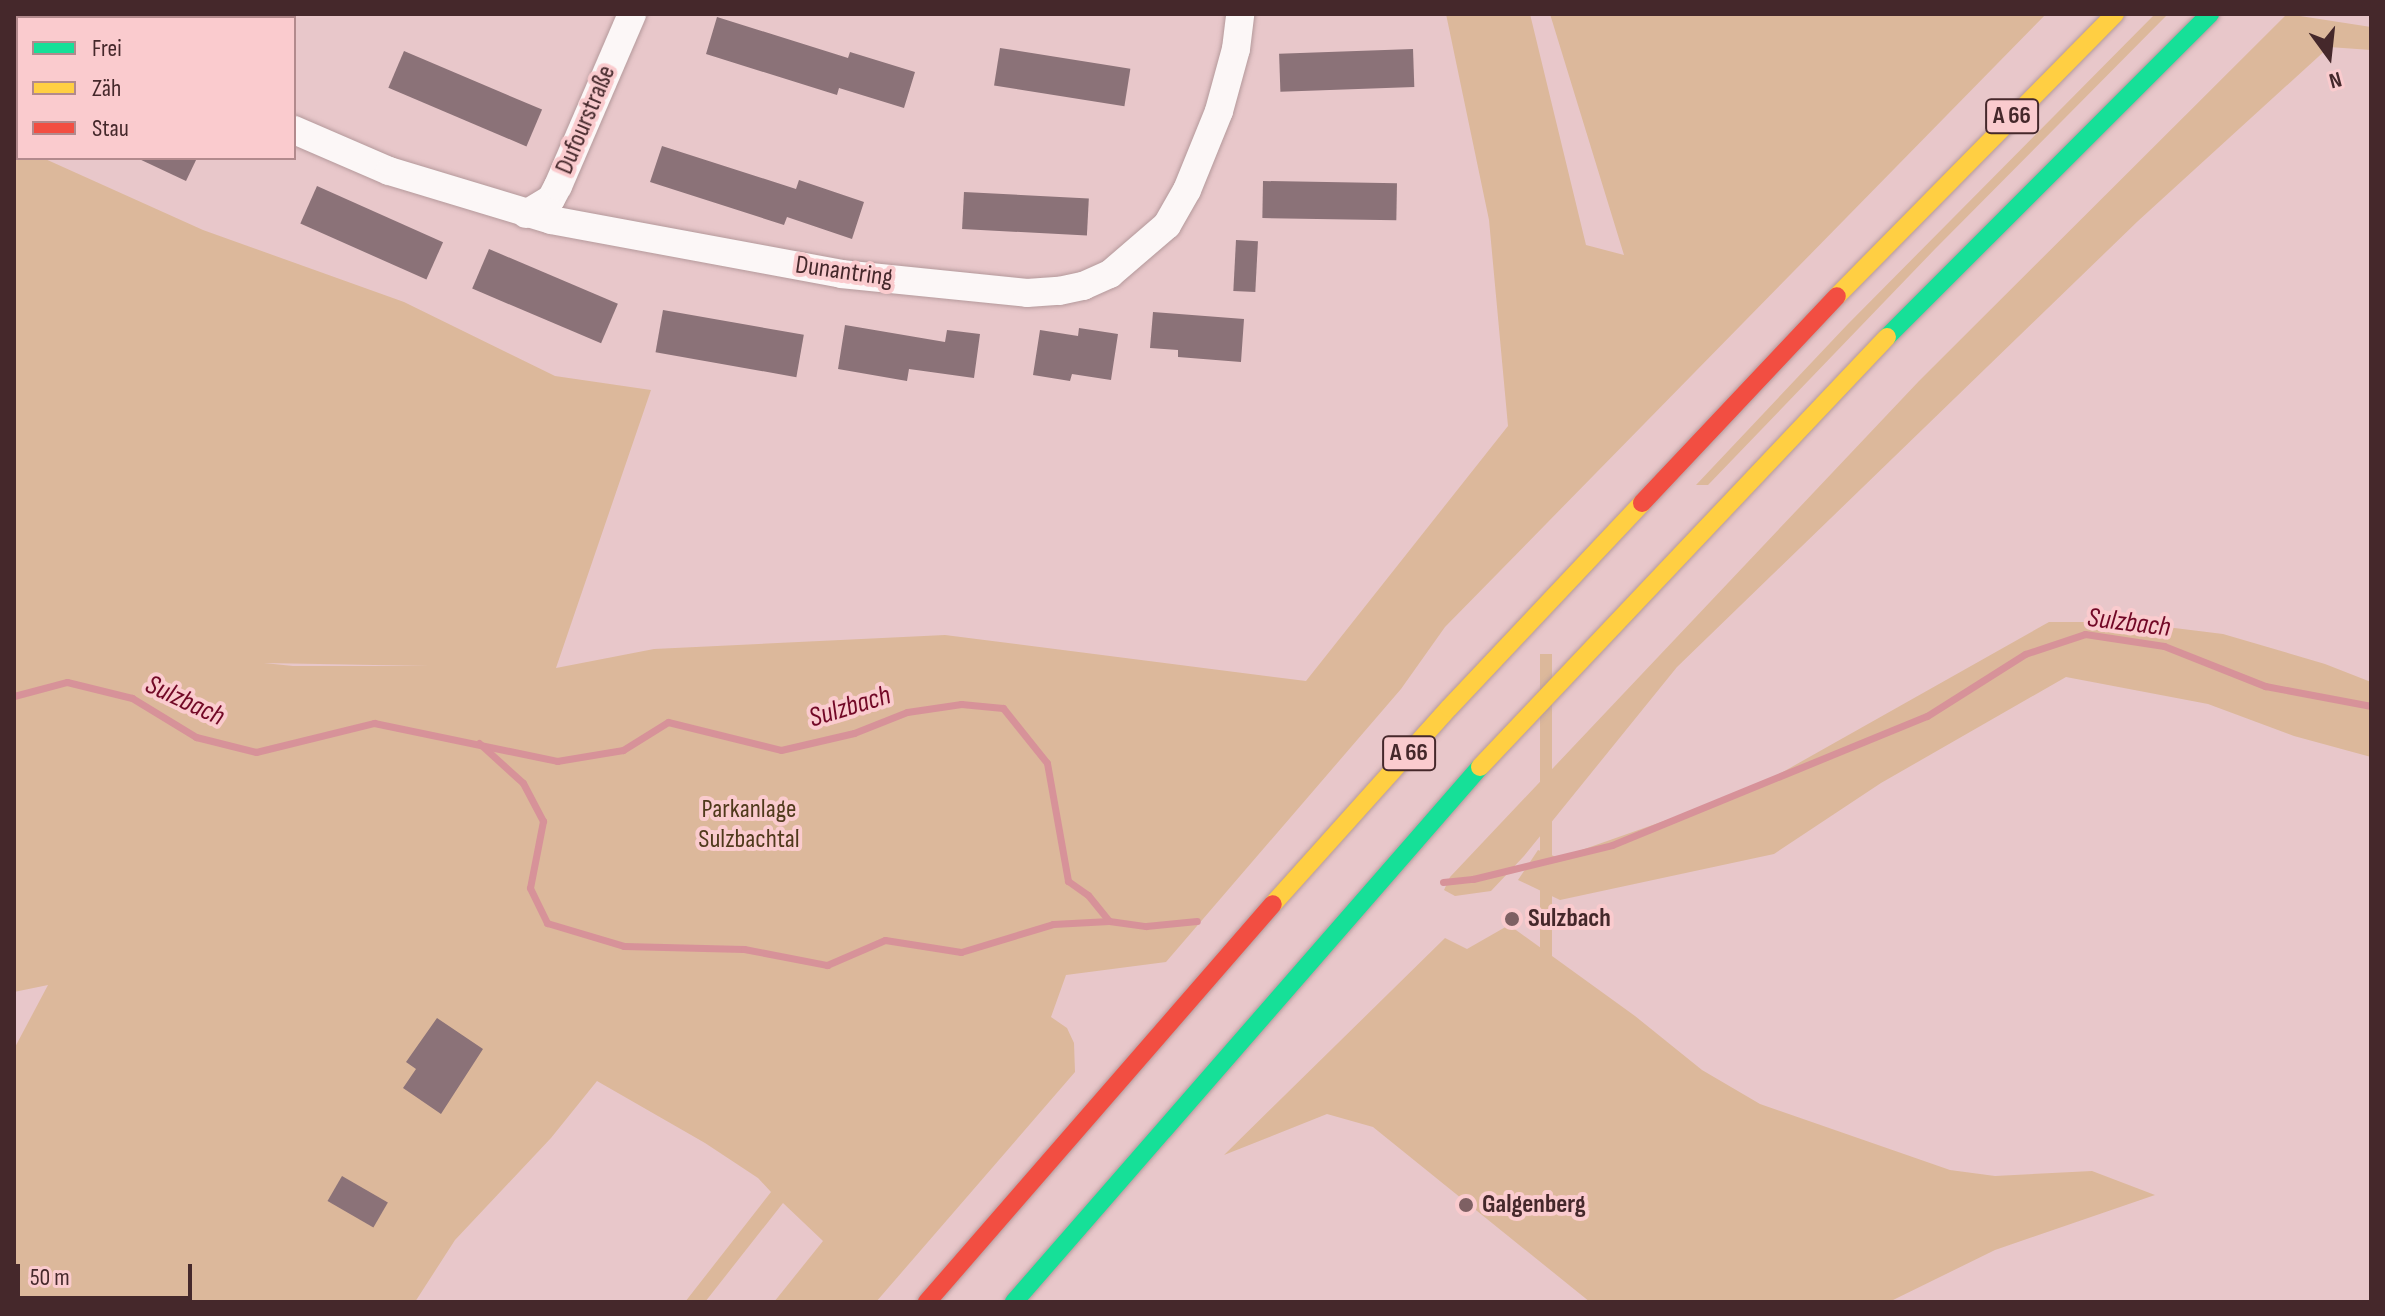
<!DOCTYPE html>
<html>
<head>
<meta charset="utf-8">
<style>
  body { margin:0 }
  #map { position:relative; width:2385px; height:1316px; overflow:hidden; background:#e8c7ca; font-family:"Sofia Sans Condensed",sans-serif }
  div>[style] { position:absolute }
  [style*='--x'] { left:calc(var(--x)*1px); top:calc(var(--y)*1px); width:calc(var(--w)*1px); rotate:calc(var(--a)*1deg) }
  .green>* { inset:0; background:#dcb89b; transform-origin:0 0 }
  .stream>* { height:7px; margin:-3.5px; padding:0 3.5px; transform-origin:3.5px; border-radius:3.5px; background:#d79299 }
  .building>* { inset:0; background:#8b7278; transform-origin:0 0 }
  .roads { filter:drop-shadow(0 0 2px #b4999b) drop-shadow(0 0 2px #b4999b) }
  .street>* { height:28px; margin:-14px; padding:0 14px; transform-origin:14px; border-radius:14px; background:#fcf7f7 }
  .fast>* { height:18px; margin:-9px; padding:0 9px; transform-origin:9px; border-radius:9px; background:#16e098 }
  .slow>* { height:18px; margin:-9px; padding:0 9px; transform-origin:9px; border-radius:9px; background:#ffcf43 }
  .jam>* { height:18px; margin:-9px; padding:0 9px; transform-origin:9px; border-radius:9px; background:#f24e42 }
  .dots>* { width:22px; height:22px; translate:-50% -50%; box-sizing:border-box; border:4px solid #facbce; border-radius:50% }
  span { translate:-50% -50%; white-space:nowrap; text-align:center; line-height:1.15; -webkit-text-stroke:8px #facbce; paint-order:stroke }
  .shield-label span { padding:2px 6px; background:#facbce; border:2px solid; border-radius:6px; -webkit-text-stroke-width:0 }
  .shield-label { font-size:24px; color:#45282b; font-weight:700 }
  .street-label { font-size:26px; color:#45282b }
  .park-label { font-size:26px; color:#503a1c }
  .poi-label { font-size:26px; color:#45282b; font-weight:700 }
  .left { translate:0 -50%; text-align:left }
  .water-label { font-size:28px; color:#720826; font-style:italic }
  .frame { position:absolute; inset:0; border:16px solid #45282b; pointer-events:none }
  .legend { position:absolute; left:16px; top:16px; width:280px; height:144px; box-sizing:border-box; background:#facbce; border:2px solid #b28a8d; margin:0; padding:10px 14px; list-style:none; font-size:24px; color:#45282b }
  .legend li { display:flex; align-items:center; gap:16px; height:40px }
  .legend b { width:40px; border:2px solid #b28a8d }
  .north { position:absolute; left:2289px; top:16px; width:80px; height:80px; -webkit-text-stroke:6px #facbce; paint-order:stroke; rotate:165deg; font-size:22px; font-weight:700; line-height:32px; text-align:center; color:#45282b }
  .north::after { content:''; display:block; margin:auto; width:28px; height:36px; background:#45282b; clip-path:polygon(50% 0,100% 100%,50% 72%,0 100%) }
  .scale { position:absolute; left:16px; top:1264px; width:176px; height:36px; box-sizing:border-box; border:4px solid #45282b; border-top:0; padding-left:10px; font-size:24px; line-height:28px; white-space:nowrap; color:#45282b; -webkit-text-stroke:6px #facbce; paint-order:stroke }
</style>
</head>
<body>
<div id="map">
  <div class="green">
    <i style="clip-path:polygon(evenodd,1446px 14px,1530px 14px,1586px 245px,1624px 255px,1550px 14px,2046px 14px,1445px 627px,1401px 689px,1166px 962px,1066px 975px,1051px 1017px,1067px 1028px,1074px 1043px,1075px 1072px,876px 1302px,774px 1302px,823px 1241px,783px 1203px,705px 1302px,685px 1302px,771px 1192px,758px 1178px,705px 1143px,597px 1081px,551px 1138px,455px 1240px,415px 1302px,14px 1302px,14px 1049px,48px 985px,14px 992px,14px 145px,18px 147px,18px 158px,43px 158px,203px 230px,404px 302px,555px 376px,651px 390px,556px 668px,654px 649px,945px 635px,1306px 681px,1508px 426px,1489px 220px,1446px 14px,264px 663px,429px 666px,430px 666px,293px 666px,264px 663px)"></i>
    <i style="clip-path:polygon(2155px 14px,2168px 14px,1935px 249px,1708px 485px,1696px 485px,1847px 325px)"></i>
    <i style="clip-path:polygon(2287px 14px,2371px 27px,2371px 50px,2329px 47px,2138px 221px,1677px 667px,1524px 856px,1491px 891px,1455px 896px,1444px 890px,1450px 877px,1919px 381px)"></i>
    <i style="clip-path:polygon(2049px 622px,2126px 622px,2223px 634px,2325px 664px,2371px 682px,2371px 757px,2294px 736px,2208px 704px,2066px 677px,1881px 783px,1774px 854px,1560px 900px,1518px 880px,1538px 850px,1559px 858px,1749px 791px)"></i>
    <i style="left:1540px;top:654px;width:12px;height:319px"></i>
    <i style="clip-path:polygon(1509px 925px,1635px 1016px,1702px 1070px,1760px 1104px,1950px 1170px,1995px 1176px,2092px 1171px,2155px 1195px,1995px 1250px,1889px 1302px,1590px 1302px,1373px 1127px,1327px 1114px,1224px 1155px,1445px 938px,1467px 949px)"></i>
  </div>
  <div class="stream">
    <i style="--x:14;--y:696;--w:55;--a:-14.8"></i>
    <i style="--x:67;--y:682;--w:67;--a:13.8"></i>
    <i style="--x:132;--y:698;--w:75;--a:31.4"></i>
    <i style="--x:196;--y:737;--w:62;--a:14"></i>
    <i style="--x:256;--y:752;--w:122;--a:-13.8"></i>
    <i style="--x:374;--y:723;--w:187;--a:11.7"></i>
    <i style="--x:557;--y:761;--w:67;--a:-9.5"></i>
    <i style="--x:623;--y:750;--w:53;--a:-31.9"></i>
    <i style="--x:668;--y:722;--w:116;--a:13.9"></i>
    <i style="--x:781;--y:750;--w:75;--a:-13.1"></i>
    <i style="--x:854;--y:733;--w:57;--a:-21.6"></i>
    <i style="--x:907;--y:712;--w:55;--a:-8.4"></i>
    <i style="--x:961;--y:704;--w:42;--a:5.4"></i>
    <i style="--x:1003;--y:708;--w:70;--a:51.3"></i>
    <i style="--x:1047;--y:763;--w:120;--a:79.9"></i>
    <i style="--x:1068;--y:881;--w:24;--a:35"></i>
    <i style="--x:1088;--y:895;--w:33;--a:51"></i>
    <i style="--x:1109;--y:921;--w:37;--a:8"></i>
    <i style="--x:1146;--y:926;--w:51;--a:-5.6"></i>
    <i style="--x:479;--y:743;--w:59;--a:42.3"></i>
    <i style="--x:523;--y:783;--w:43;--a:62.2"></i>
    <i style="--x:543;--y:821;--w:68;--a:101"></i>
    <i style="--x:530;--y:888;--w:39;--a:64"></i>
    <i style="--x:547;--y:923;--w:80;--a:16.6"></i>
    <i style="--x:624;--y:946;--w:120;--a:1.4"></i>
    <i style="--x:744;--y:949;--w:85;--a:10.9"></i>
    <i style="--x:827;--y:965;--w:63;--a:-23.3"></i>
    <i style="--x:885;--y:940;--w:77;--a:9"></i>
    <i style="--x:961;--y:952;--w:96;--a:-16.9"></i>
    <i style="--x:1053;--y:924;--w:56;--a:-3.1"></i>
    <i style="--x:1443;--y:882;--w:30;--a:-6"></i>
    <i style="--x:1473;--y:879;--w:143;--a:-13.7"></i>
    <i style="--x:1612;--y:845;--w:340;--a:-22.3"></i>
    <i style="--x:1927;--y:716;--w:116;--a:-32.3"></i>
    <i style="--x:2025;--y:654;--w:63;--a:-18.4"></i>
    <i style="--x:2085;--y:634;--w:80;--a:8.6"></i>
    <i style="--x:2164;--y:646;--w:109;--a:21.6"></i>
    <i style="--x:2265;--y:686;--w:108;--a:10.7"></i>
  </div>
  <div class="building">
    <i style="clip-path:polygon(717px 17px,848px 58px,850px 52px,915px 72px,904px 108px,839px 88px,837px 95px,706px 54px)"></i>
    <i style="left:1000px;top:48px;width:132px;height:38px;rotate:9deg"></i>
    <i style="left:1413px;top:49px;width:38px;height:134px;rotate:88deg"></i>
    <i style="left:404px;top:51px;width:150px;height:40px;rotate:23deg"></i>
    <i style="clip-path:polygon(662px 146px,796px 189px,799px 180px,864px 202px,852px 239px,787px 217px,784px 225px,650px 182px)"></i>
    <i style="clip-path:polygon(137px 158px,197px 158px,186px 181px)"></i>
    <i style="left:1263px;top:181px;width:134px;height:37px;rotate:1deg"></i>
    <i style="left:317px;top:186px;width:138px;height:41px;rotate:24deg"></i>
    <i style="left:964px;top:192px;width:125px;height:37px;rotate:3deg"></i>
    <i style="left:1236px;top:240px;width:22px;height:51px;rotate:3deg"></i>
    <i style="left:489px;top:249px;width:140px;height:43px;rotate:23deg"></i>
    <i style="left:663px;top:310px;width:143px;height:43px;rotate:10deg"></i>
    <i style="clip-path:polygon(1153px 312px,1244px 319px,1241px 362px,1178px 357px,1178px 350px,1150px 348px)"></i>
    <i style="clip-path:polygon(845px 325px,945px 342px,947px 330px,980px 334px,974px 378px,909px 369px,907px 381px,838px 369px)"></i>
    <i style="clip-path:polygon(1079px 328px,1118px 334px,1111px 380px,1072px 374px,1070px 381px,1033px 375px,1040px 330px,1078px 336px)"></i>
    <i style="clip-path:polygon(437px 1018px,483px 1049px,441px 1114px,403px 1088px,416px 1069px,406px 1062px)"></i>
    <i style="left:342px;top:1176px;width:53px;height:29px;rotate:30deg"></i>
  </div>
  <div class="roads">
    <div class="street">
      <i style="--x:59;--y:14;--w:5;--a:53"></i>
      <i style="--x:294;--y:130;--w:103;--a:23.3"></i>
      <i style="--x:389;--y:171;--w:169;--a:16.8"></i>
      <i style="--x:551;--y:220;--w:295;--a:10.5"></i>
      <i style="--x:841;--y:274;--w:187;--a:5.8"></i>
      <i style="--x:1027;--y:293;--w:32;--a:-4"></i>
      <i style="--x:1059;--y:291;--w:25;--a:-12"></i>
      <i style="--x:1083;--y:286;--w:30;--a:-24"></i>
      <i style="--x:1110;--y:274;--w:75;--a:-40.7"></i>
      <i style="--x:1167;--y:225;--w:40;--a:-60.3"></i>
      <i style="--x:1187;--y:190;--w:85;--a:-67.9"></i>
      <i style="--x:1219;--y:111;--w:64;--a:-74.7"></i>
      <i style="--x:1236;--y:49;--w:35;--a:-83"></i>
      <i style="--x:526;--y:214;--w:29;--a:-31"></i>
      <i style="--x:551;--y:199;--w:15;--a:-62"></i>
      <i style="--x:558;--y:186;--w:187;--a:-66.7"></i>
    </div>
    <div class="fast">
      <i style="--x:1887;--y:337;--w:457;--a:-45"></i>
      <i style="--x:1014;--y:1302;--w:709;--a:-48.94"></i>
    </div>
    <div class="slow">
      <i style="--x:1837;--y:296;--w:396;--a:-45.4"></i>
      <i style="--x:1480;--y:767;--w:592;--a:-46.57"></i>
      <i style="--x:1273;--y:904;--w:263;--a:-48.1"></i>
      <i style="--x:1449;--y:708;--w:282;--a:-46.7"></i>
    </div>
    <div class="jam">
      <i style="--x:1642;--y:503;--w:284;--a:-46.7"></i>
      <i style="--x:927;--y:1302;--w:527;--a:-49"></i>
    </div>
  </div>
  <div class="dots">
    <i style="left:1512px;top:919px;background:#7e6063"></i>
    <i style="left:1466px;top:1205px;background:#7e6063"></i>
  </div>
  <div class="shield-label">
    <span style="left:2012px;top:116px">A 66</span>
    <span style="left:1409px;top:753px">A 66</span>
  </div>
  <div class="street-label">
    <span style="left:586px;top:120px;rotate:-67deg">Dufourstraße</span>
    <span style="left:844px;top:272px;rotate:8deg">Dunantring</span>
  </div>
  <div class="park-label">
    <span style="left:749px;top:825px">Parkanlage<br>Sulzbachtal</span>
  </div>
  <div class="poi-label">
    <span class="left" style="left:1528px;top:919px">Sulzbach</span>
    <span class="left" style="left:1482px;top:1205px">Galgenberg</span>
  </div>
  <div class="water-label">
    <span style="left:2129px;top:623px;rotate:7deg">Sulzbach</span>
    <span style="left:185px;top:701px;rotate:25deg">Sulzbach</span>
    <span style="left:850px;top:707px;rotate:-17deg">Sulzbach</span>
  </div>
  <div class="frame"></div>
  <ul class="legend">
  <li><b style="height:10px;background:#16e098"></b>Frei</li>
  <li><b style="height:10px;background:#ffcf43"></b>Zäh</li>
  <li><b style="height:10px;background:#f24e42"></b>Stau</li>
  </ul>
  <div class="north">N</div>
  <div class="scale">50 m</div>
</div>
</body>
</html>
